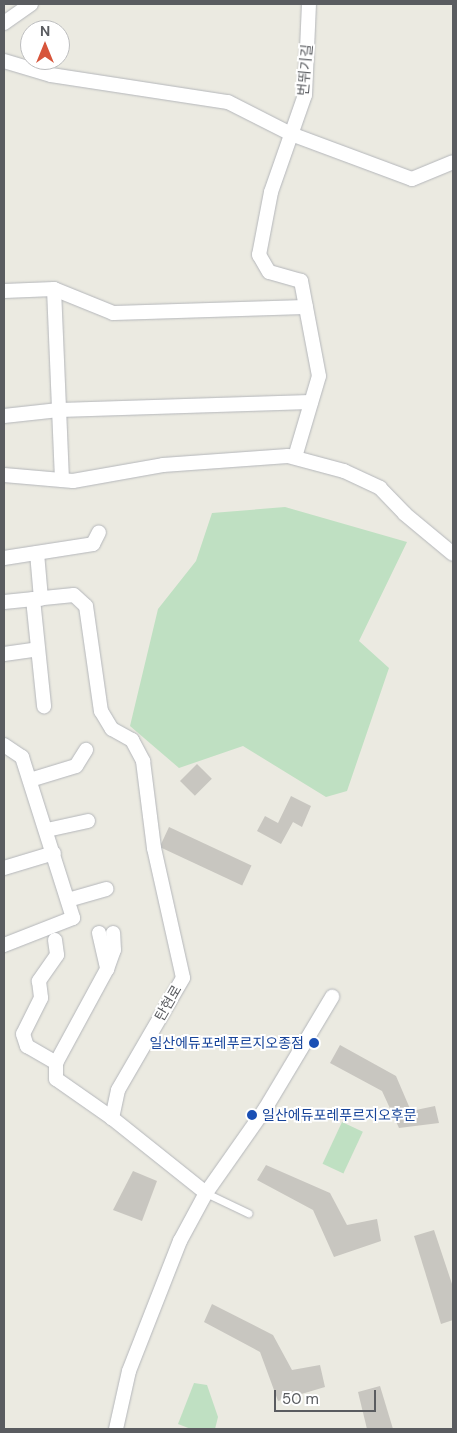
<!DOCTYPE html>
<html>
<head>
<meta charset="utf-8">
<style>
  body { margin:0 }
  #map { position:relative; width:457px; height:1433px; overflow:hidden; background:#ebeae1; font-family:"DM Sans","Noto Sans KR",sans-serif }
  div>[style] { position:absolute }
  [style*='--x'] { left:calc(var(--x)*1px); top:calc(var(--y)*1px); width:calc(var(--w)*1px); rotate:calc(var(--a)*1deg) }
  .green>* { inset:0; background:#bfe0c2; transform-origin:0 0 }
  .building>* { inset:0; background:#c8c6c0; transform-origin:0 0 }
  .roads { filter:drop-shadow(0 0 1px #b4b6ba) drop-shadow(0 0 1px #b4b6ba) }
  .service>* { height:7px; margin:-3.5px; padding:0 3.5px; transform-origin:3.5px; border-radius:3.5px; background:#fff }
  .minor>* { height:14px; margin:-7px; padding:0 7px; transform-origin:7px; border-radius:7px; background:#fff }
  .dots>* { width:14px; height:14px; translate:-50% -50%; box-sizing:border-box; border:2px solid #fff; border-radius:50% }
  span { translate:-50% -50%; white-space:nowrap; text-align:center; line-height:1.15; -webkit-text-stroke:4px #fff; paint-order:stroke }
  .street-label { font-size:14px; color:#5a5c60 }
  .transit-label { font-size:14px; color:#164399 }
  .right { translate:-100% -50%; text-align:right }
  .left { translate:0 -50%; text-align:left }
  .frame { position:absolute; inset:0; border:5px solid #5a5c60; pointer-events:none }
  .north { position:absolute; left:20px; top:20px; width:50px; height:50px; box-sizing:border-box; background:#fff; border:1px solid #bdbebf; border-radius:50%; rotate:0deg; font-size:14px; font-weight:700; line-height:20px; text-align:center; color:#5a5c60 }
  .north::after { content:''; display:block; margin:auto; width:18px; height:22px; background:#d7553b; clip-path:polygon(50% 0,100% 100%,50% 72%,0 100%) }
  .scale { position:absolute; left:274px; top:1390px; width:102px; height:22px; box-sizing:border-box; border:2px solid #5a5c60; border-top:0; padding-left:6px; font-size:15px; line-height:18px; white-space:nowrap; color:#5a5c60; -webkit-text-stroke:4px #fff; paint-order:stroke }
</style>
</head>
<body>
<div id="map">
  <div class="green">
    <i style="clip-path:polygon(285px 507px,407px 542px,359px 641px,389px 668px,347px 791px,326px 797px,243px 746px,179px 768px,130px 726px,158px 609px,196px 561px,212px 513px)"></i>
    <i style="left:342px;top:1122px;width:23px;height:46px;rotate:25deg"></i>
    <i style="clip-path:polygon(194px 1383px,207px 1385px,218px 1417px,215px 1429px,191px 1429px,178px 1424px)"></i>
  </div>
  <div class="building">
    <i style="left:197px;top:764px;width:21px;height:24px;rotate:45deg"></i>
    <i style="clip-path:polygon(291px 796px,311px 806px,302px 827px,293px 822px,281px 844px,257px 831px,265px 816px,278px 823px)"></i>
    <i style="left:169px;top:827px;width:91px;height:22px;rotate:25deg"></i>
    <i style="clip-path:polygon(340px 1045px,396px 1076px,411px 1111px,435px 1106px,439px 1123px,399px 1128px,382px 1091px,330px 1063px)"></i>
    <i style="clip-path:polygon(266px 1165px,330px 1193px,347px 1225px,377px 1219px,381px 1241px,334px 1257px,313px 1210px,257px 1180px)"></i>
    <i style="clip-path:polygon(133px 1171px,157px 1181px,142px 1221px,113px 1210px)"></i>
    <i style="clip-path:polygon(434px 1230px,453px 1287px,453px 1320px,441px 1324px,414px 1236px)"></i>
    <i style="clip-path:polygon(212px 1304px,273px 1335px,292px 1370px,320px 1365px,325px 1387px,278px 1401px,260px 1352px,204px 1322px)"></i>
    <i style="clip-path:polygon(380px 1386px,393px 1429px,367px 1429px,358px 1392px)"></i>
  </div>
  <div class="roads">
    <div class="service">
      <i style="--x:206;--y:1193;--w:47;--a:25.5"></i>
    </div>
    <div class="minor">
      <i style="--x:4;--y:23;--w:33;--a:-35"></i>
      <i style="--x:4;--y:61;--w:49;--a:16.6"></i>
      <i style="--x:51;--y:75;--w:179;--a:8.7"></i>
      <i style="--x:228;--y:102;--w:71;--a:26.9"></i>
      <i style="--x:291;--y:134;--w:129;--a:20.4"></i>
      <i style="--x:412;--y:179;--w:44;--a:-22.5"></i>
      <i style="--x:54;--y:289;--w:191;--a:87.6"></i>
      <i style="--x:4;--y:291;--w:50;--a:-2.3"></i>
      <i style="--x:54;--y:289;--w:64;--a:22.1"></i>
      <i style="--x:113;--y:313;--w:193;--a:-1.8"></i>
      <i style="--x:4;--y:416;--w:55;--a:-6.2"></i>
      <i style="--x:59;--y:410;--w:252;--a:-1.8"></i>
      <i style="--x:295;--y:457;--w:84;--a:-73.5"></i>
      <i style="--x:319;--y:376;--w:97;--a:-100.7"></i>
      <i style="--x:301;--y:281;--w:33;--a:-164"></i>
      <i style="--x:269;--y:272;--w:20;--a:-120"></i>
      <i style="--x:259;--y:255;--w:64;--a:-79.2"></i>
      <i style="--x:271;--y:192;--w:103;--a:-70.7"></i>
      <i style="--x:305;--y:95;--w:91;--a:-87.5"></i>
      <i style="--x:4;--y:475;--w:69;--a:5"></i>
      <i style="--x:73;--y:481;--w:91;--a:-10.1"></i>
      <i style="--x:163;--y:465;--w:125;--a:-4.1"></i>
      <i style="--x:288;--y:456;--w:58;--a:15"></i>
      <i style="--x:344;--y:471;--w:40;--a:25"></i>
      <i style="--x:380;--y:488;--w:36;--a:46"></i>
      <i style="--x:405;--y:514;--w:62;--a:39.8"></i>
      <i style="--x:37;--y:553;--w:46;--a:85"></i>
      <i style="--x:4;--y:558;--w:90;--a:-8.9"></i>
      <i style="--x:93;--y:544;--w:13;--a:-63"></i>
      <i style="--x:33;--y:599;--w:108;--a:84.1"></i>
      <i style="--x:4;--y:602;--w:70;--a:-5.7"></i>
      <i style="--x:74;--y:595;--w:16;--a:43"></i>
      <i style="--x:86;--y:606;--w:106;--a:81.9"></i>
      <i style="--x:101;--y:711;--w:21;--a:59"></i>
      <i style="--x:112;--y:729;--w:23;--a:29"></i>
      <i style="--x:132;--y:740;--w:24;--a:62"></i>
      <i style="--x:143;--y:761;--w:88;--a:82.8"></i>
      <i style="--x:154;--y:848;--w:133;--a:77.4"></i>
      <i style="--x:183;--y:978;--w:129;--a:120.1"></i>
      <i style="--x:118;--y:1090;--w:29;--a:102"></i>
      <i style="--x:112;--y:1118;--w:120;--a:38.6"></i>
      <i style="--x:4;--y:654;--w:34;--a:-8"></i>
      <i style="--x:4;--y:745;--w:22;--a:34"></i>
      <i style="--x:22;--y:757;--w:169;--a:72.4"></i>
      <i style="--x:73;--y:918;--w:74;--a:158.6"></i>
      <i style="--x:30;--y:780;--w:48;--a:-16.9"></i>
      <i style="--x:76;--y:766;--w:19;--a:-58"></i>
      <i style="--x:47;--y:830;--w:42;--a:-12.4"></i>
      <i style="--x:4;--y:868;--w:52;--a:-16.7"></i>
      <i style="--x:68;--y:900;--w:40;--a:-16"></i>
      <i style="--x:99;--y:933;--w:37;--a:77"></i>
      <i style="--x:55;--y:940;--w:15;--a:82"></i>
      <i style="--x:57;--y:955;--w:32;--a:125"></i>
      <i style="--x:39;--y:981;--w:17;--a:83"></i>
      <i style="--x:41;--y:998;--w:40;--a:116.6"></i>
      <i style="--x:23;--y:1034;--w:13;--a:72"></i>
      <i style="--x:27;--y:1046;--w:34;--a:30"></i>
      <i style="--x:112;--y:1118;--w:68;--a:-145.1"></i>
      <i style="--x:56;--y:1079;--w:16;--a:-90"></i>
      <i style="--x:56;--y:1063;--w:107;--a:-61.5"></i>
      <i style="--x:107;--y:969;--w:20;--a:-70"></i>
      <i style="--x:114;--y:950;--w:17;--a:-93"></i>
      <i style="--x:116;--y:1429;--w:59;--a:-77.4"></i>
      <i style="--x:129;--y:1371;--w:140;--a:-68.6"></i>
      <i style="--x:180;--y:1241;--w:55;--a:-61.6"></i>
      <i style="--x:206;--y:1193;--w:103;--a:-54.9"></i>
      <i style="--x:265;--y:1109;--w:131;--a:-59.1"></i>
    </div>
  </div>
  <div class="dots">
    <i style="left:314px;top:1043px;background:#1a4fb4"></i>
    <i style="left:252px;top:1115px;background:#1a4fb4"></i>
  </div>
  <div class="street-label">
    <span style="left:305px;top:70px;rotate:-85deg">번뛰기길</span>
    <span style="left:168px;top:1003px;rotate:-60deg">탄현로</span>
  </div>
  <div class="transit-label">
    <span class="right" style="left:304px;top:1043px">일산에듀포레푸르지오종점</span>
    <span class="left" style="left:262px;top:1115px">일산에듀포레푸르지오후문</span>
  </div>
  <div class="frame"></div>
  <div class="north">N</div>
  <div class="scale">50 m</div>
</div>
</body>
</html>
